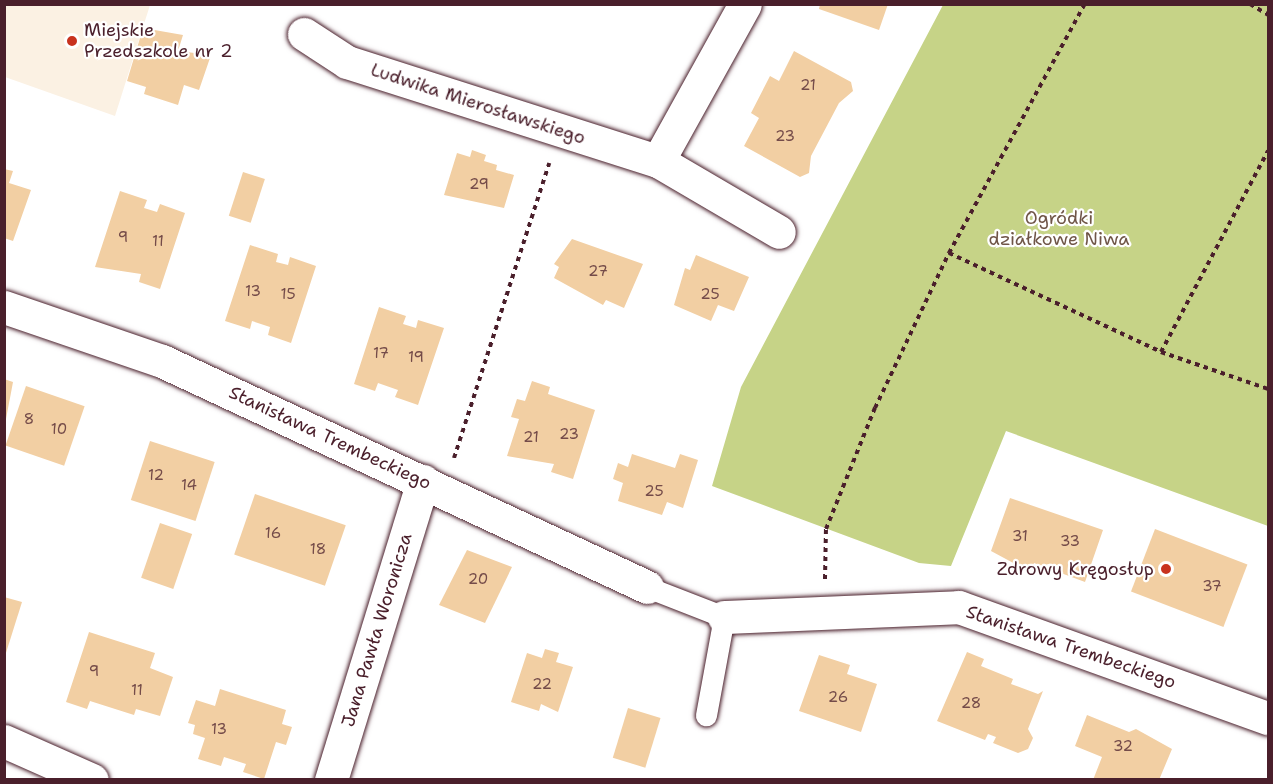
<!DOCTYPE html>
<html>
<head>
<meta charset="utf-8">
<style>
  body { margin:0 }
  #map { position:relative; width:1273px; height:784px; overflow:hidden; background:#fff; font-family:"Shantell Sans",sans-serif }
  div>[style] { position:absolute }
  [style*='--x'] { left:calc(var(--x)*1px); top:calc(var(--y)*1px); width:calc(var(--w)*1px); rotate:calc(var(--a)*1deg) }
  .built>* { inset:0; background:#fbf1e3 }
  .green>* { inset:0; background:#c6d387 }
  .building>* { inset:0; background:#f2cfa3; transform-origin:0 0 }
  .path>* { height:4px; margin-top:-2px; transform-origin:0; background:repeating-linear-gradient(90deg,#4a1f2b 0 4.5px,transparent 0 9px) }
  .roads { filter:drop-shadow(0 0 2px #4a1f2b) drop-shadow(0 0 2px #4a1f2b) }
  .service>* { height:21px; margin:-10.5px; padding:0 10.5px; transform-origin:10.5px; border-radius:10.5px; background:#fff }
  .minor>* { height:33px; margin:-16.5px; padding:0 16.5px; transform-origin:16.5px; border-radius:16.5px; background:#fff }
  .dots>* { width:16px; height:16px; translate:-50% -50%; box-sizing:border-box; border:3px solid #fff; border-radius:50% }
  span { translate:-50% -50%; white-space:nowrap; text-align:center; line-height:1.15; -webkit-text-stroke:4.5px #fff; paint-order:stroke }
  .number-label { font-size:15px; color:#744b49 }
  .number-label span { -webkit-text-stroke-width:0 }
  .poi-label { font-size:18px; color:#4a1f2b }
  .left { translate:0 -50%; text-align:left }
  .right { translate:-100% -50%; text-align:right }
  .street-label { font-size:18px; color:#4a1f2b }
  .park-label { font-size:18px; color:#6f5547 }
  .frame { position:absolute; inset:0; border:6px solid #4a1f2b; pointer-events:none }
</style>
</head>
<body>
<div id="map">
  <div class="built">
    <i style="clip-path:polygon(5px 4px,150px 5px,115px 116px,5px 77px)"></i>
  </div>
  <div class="green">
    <i style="clip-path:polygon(943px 5px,1268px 5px,1268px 526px,1006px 431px,951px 566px,919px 563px,712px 486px,741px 387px)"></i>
  </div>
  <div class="building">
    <i style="clip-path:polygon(820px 4px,888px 4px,879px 30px,819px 9px)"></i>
    <i style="clip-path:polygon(143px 28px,183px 35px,178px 51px,211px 55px,199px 90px,184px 85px,178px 105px,144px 94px,146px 87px,127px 81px)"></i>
    <i style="clip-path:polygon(794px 51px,851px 82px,853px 91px,839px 103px,811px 156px,809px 173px,800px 177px,744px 146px,759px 118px,751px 113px,770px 76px,779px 81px)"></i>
    <i style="clip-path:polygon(472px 150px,486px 155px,484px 161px,497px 165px,496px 170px,514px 175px,504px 208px,444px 195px,457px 153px,470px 157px)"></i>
    <i style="clip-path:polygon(4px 169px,13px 171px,9px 183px,31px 190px,13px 241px,4px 238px)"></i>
    <i style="left:243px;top:172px;width:23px;height:46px;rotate:18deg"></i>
    <i style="clip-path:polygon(120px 191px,147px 200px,144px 208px,157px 212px,160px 204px,185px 213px,160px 289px,139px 282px,141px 274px,95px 267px)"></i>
    <i style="clip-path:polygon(572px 239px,643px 264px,624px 308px,606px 300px,603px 305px,554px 278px,559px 267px,554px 264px)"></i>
    <i style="clip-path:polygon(250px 245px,278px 254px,276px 262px,288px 265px,290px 257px,316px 266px,291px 343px,268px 335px,270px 327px,252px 321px,250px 329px,225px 321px)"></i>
    <i style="clip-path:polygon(696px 255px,749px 277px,734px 311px,718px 305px,711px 321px,674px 305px,685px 268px,690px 270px)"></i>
    <i style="clip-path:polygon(379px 307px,406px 316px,403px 324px,416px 328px,418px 320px,444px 328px,418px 405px,395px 397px,398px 390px,378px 383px,375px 391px,354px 384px)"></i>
    <i style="clip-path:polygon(4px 379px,13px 382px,6px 419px,4px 419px)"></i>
    <i style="clip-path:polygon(532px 381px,550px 387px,548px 394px,595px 410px,573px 479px,551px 472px,554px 464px,507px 456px,519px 419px,511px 417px,517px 399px,525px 401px)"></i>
    <i style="left:26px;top:386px;width:62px;height:63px;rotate:19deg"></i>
    <i style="left:150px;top:441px;width:68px;height:62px;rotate:18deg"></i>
    <i style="clip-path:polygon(632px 454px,675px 468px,680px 454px,698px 460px,683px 508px,667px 502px,662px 515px,618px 501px,623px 483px,613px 479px,618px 463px,628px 467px)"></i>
    <i style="left:255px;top:494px;width:96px;height:64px;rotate:19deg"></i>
    <i style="clip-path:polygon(1010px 498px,1103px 530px,1085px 582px,1034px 563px,1030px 572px,991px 551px)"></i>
    <i style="left:160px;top:523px;width:34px;height:58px;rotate:19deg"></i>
    <i style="left:1155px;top:529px;width:99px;height:67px;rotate:21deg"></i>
    <i style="clip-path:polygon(467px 550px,512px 567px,485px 623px,439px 605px)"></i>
    <i style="clip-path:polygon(4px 597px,22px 602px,5px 656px,4px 656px)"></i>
    <i style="clip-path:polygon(89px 632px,155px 653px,150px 668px,173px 677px,160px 716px,136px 709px,134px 715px,90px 701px,87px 709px,66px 702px)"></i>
    <i style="clip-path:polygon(545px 649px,559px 653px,556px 662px,573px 667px,558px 712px,541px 704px,539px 711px,511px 702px,527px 653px,542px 658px)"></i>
    <i style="clip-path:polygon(967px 652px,984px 659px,981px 666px,1013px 679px,1011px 684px,1038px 694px,1043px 691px,1028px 729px,1033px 738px,1028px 749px,1018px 753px,993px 743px,996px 737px,988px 734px,985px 740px,937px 721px)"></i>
    <i style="clip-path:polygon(819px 655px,850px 665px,847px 674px,877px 684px,861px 732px,799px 711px)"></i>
    <i style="clip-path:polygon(220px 689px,286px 710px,282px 724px,292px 727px,286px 745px,276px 742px,264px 779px,243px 772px,246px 764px,224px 757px,221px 766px,198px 759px,205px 738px,193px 734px,195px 725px,188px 723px,196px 700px,215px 706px)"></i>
    <i style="left:628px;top:708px;width:34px;height:52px;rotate:17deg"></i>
    <i style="clip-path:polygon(1087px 715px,1129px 732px,1136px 729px,1172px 749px,1159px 780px,1093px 780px,1102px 757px,1075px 746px)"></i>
  </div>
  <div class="path">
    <i style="--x:1250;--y:4;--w:21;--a:31"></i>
    <i style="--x:949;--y:253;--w:234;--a:25"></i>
    <i style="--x:1161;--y:352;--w:113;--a:19.1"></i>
    <i style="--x:1161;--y:352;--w:228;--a:-62"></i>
    <i style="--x:454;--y:458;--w:310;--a:-72.1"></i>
    <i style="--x:825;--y:579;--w:50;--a:-88.9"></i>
    <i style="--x:826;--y:529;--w:131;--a:-68"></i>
    <i style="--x:875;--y:408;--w:172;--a:-64.5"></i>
    <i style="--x:949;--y:253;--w:284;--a:-61.4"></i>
  </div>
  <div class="roads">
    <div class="service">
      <i style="--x:647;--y:587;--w:83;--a:21.3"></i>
      <i style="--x:724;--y:617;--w:100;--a:100.4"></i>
    </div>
    <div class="minor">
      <i style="--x:304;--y:34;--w:51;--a:33.1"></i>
      <i style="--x:347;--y:62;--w:326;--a:17.7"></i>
      <i style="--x:658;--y:161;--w:140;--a:30.4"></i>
      <i style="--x:658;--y:161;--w:179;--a:-61"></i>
      <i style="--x:4;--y:307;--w:167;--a:18.9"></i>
      <i style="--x:162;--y:361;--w:535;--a:24.98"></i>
      <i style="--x:724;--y:617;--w:235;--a:-2.4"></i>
      <i style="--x:959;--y:607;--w:328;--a:19.8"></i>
      <i style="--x:4;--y:741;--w:96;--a:23.9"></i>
      <i style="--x:331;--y:780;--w:313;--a:-72.9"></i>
    </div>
  </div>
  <div class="dots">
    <i style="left:72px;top:41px;background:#c8321e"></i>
    <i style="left:1166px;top:569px;background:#c8321e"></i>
  </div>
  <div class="number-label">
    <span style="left:808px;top:86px">21</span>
    <span style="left:785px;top:137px">23</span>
    <span style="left:479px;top:185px">29</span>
    <span style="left:123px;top:238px">9</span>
    <span style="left:158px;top:242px">11</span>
    <span style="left:598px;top:272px">27</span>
    <span style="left:253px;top:292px">13</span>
    <span style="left:288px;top:295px">15</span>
    <span style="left:710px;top:295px">25</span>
    <span style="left:381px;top:354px">17</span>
    <span style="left:416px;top:358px">19</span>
    <span style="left:29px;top:420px">8</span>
    <span style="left:59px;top:430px">10</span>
    <span style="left:569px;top:435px">23</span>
    <span style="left:531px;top:438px">21</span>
    <span style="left:156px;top:476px">12</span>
    <span style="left:189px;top:486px">14</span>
    <span style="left:654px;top:492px">25</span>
    <span style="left:273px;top:534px">16</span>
    <span style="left:1020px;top:537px">31</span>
    <span style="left:1070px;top:542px">33</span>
    <span style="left:318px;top:550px">18</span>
    <span style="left:478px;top:580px">20</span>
    <span style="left:1212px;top:587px">37</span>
    <span style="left:94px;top:672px">9</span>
    <span style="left:542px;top:685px">22</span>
    <span style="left:137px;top:691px">11</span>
    <span style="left:838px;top:698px">26</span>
    <span style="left:971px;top:704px">28</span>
    <span style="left:219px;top:730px">13</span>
    <span style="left:1123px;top:747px">32</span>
  </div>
  <div class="poi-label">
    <span class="left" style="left:84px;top:41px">Miejskie<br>Przedszkole nr 2</span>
    <span class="right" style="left:1154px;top:569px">Zdrowy Kręgosłup</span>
  </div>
  <div class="street-label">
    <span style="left:478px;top:104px;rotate:18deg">Ludwika Mierosławskiego</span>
    <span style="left:330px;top:438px;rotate:25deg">Stanisława Trembeckiego</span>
    <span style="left:377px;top:630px;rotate:-73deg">Jana Pawła Woronicza</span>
    <span style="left:1071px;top:647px;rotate:19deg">Stanisława Trembeckiego</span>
  </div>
  <div class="park-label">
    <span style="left:1059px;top:229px">Ogródki<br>działkowe Niwa</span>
  </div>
  <div class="frame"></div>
</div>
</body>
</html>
